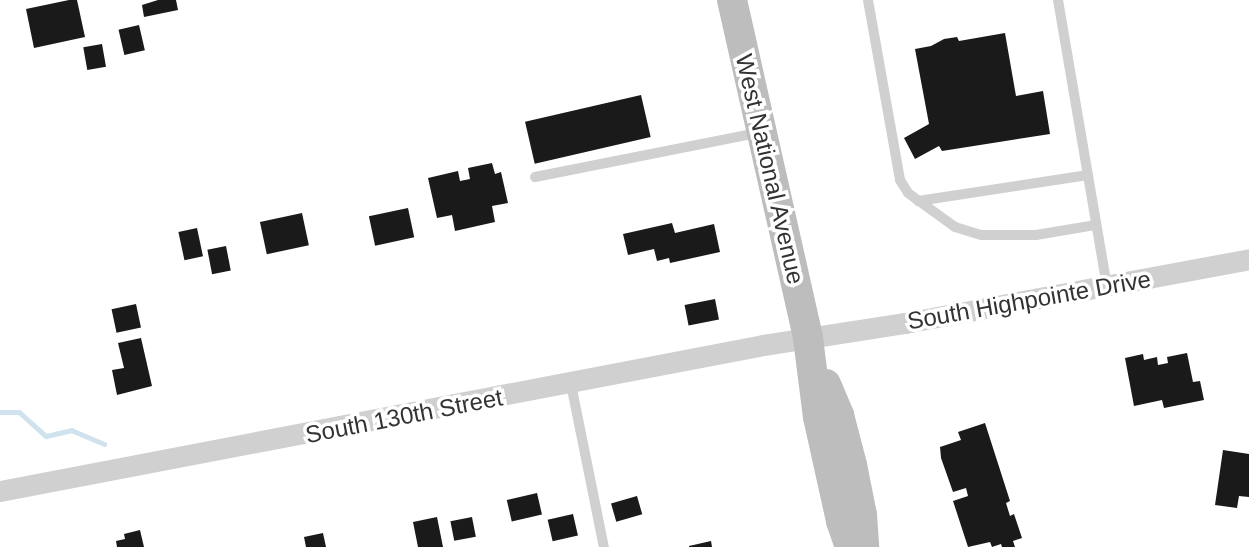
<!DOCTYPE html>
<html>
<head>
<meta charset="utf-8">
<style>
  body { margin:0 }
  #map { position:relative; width:1249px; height:547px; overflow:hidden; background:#fff; font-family:Arial,sans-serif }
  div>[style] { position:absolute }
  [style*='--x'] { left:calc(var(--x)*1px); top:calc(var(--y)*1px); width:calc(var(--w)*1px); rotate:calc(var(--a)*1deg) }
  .stream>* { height:5px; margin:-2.5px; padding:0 2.5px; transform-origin:2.5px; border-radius:2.5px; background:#cfe2ee }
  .building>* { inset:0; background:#1a1a1a; transform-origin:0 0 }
  .service>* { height:10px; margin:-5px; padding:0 5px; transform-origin:5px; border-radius:5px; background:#d0d0d0 }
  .minor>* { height:21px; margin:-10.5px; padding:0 10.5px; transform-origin:10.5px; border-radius:10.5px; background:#d0d0d0 }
  .secondary>* { height:30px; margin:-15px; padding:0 15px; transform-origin:15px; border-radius:15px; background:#bdbdbd }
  span { translate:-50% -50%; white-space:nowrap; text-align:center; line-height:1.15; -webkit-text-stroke:7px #fff; paint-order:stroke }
  .street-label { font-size:24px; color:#333 }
</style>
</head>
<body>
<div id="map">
  <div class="stream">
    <i style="--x:0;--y:412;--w:19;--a:0"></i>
    <i style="--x:19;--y:412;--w:36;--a:42"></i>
    <i style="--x:46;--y:436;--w:26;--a:-13"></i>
    <i style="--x:71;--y:430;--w:36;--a:23"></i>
  </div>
  <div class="building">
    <i style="clip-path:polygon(69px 0,77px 0,85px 37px,34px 48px,26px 9px)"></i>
    <i style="clip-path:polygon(158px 0,176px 0,178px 10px,144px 17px,142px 5px)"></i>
    <i style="left:139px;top:25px;width:26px;height:21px;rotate:77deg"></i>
    <i style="clip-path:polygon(1005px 33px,1016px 96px,1043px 91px,1050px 134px,942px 151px,939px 146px,915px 159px,904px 138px,929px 124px,915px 49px,931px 46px,944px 39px,957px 37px,959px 41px)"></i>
    <i style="left:102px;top:44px;width:23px;height:19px;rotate:80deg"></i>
    <i style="left:641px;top:95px;width:43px;height:119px;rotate:77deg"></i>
    <i style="clip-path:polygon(492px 163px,495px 174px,501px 172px,508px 203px,492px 206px,495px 222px,455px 231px,452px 215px,437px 218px,428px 178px,458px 171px,460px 181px,470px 179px,468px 168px)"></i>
    <i style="left:408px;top:208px;width:30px;height:40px;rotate:78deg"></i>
    <i style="left:302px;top:213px;width:33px;height:43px;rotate:78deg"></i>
    <i style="clip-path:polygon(672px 223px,675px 233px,714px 224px,720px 252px,670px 263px,669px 258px,657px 261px,654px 249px,628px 255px,623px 234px)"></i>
    <i style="left:197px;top:228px;width:29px;height:19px;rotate:78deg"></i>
    <i style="left:226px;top:246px;width:25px;height:19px;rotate:79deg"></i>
    <i style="left:715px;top:299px;width:21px;height:31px;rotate:79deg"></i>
    <i style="left:136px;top:304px;width:24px;height:25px;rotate:78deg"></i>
    <i style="clip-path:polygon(141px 338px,152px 386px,117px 395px,112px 370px,124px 368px,118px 343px)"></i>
    <i style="clip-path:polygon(1187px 353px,1193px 382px,1200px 381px,1204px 400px,1164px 408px,1162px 400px,1134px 406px,1125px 358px,1143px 354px,1144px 360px,1157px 357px,1158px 365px,1168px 363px,1167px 357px)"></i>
    <i style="clip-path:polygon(985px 423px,1010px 501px,1006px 503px,1010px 516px,1014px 514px,1022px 538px,1013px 541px,1015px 547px,1002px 547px,1001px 544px,992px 547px,990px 542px,968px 547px,953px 501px,968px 496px,966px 488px,953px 492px,941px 458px,940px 447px,961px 440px,958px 432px)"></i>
    <i style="clip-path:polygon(1223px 450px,1249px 454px,1249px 497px,1239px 496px,1237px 508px,1215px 505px)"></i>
    <i style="left:537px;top:493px;width:22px;height:31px;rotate:77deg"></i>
    <i style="left:637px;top:496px;width:19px;height:27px;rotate:74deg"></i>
    <i style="left:573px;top:514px;width:22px;height:26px;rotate:77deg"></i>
    <i style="clip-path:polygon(437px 517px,443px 547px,418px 547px,413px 522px)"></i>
    <i style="left:472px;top:517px;width:20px;height:22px;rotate:79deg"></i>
    <i style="clip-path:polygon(140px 530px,144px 547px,117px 547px,116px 541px,125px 539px,124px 534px)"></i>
    <i style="clip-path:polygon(323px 533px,326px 547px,306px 547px,304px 537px)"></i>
    <i style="clip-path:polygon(711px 541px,712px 547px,689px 547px,689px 546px)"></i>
  </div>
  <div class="service">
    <i style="--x:868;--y:0;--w:183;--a:79.9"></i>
    <i style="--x:900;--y:180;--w:15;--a:58"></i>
    <i style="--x:908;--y:193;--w:58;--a:35.9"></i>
    <i style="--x:955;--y:227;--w:28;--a:17"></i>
    <i style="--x:982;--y:235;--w:54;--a:0"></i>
    <i style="--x:1036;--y:235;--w:61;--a:-9.5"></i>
    <i style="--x:1058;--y:0;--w:290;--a:80.3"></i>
    <i style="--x:535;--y:177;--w:227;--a:-11.2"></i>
    <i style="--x:918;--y:201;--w:172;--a:-8.7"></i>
    <i style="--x:571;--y:384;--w:166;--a:78.6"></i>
  </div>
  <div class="minor">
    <i style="--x:0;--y:491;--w:777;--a:-10.83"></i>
    <i style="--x:763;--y:345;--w:144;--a:-8.8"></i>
    <i style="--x:905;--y:323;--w:350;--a:-10.5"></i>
  </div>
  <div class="secondary">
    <i style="--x:732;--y:0;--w:346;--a:77.3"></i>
    <i style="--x:808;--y:338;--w:80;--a:82.8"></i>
    <i style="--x:818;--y:417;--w:107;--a:77.5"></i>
    <i style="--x:841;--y:521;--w:28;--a:71"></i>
    <i style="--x:826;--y:384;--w:34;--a:67"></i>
    <i style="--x:839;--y:415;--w:52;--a:75.4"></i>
    <i style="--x:852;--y:465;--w:51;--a:78.7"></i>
    <i style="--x:862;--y:515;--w:32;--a:86"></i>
  </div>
  <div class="street-label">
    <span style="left:770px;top:169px;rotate:77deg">West National Avenue</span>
    <span style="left:1029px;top:300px;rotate:-10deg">South Highpointe Drive</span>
    <span style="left:404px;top:416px;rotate:-11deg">South 130th Street</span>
  </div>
</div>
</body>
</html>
